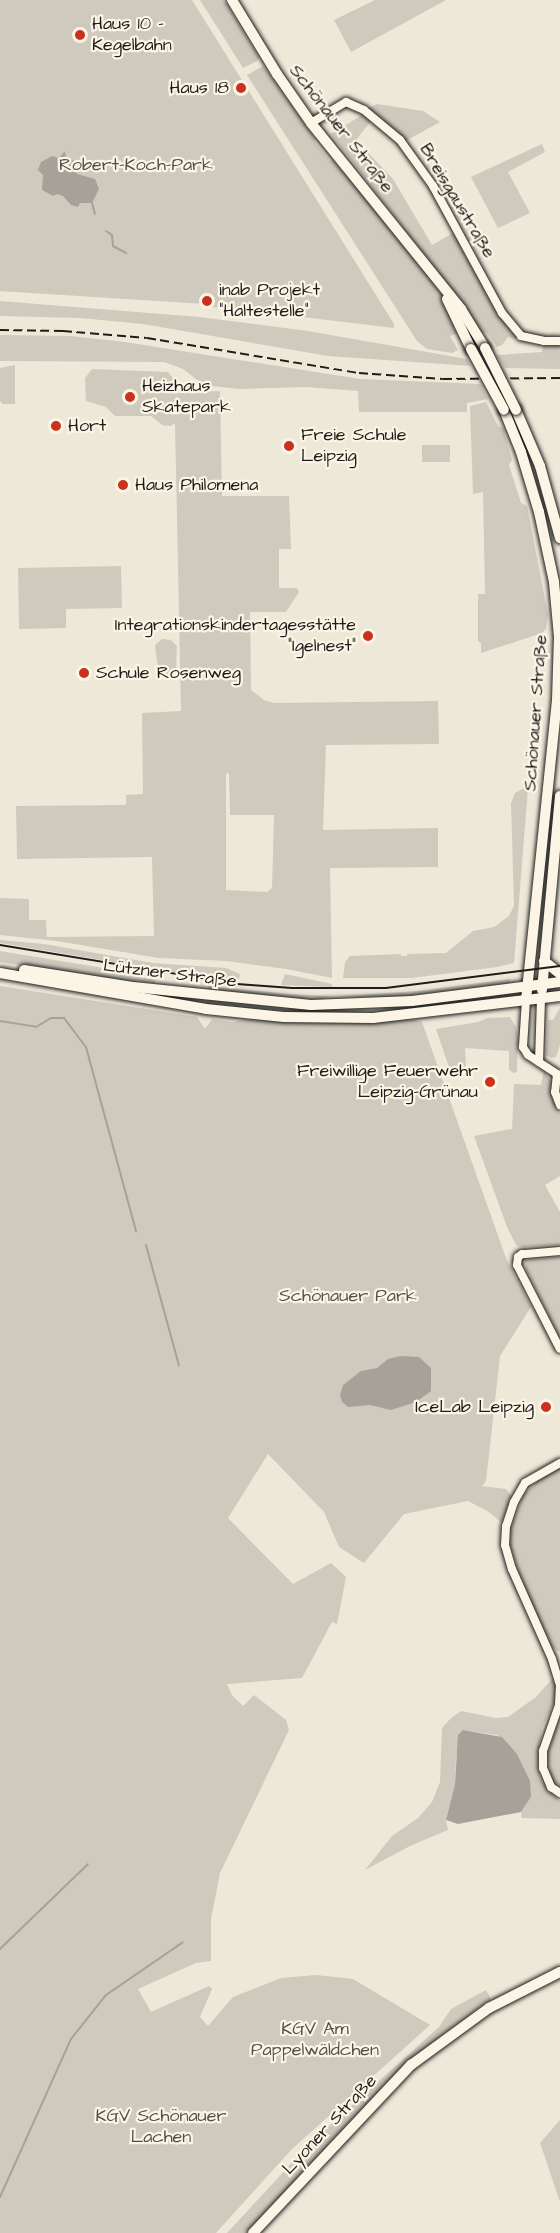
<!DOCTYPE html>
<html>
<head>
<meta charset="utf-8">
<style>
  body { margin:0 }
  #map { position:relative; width:560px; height:2233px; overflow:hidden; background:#eee8d9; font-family:"Architects Daughter",sans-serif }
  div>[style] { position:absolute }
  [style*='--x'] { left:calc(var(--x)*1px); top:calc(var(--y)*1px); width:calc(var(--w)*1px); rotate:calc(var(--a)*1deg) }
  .green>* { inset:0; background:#cfcabd; transform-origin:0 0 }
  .water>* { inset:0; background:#a7a299 }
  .stream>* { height:2px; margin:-1px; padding:0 1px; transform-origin:1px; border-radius:1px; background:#a7a299 }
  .roads { filter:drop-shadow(0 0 2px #1c1c1c) drop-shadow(0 0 2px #1c1c1c) }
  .minor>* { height:8px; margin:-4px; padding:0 4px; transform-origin:4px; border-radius:4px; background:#fcf5e5 }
  .major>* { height:10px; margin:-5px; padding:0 5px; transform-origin:5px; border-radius:5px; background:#fcf5e5 }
  .tram>* { height:1.5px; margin:-0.75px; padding:0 0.75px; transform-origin:0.75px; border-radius:0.75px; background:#1c1c1c }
  .rail>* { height:2px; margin-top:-1px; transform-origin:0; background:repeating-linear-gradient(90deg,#1c1c1c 0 9px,transparent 0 13.5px) }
  .bridges { filter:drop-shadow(0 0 2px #1c1c1c) drop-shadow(0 0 2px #1c1c1c) }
  .major-bridge>* { height:10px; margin:-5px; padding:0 5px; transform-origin:5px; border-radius:5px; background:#fcf5e5 }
  .dots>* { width:16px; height:16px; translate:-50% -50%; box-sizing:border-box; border:3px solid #fcf5e5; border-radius:50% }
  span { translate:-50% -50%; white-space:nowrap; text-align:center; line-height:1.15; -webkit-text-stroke:4.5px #fcf5e5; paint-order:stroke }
  .poi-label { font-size:18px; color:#1c1c1c }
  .left { translate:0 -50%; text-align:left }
  .right { translate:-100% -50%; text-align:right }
  .street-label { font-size:18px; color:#1c1c1c }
  .park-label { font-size:18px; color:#52504c }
</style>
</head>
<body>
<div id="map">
  <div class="green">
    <i style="clip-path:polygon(0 0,192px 0,394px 324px,394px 328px,218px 307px,205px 308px,205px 304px,0 291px)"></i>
    <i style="clip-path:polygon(200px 0,224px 0,259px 58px,257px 61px,243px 68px)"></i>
    <i style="clip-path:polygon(375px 0,446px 0,351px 52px,334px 20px)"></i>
    <i style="clip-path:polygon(263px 66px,315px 139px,314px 141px,330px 161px,333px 160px,387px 224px,436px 285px,457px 323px,453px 327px,457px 333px,450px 336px,458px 350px,452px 353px,427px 349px,417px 341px,247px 75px)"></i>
    <i style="clip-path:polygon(377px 104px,423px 111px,440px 122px,402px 143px,364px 110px)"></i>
    <i style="clip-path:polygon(362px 115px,371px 121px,356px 140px,393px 179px,432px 245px,453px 233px,498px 315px,516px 337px,514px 339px,508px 337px,502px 345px,497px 347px,489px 335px,484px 332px,481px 334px,446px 283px,331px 134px)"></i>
    <i style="clip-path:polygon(542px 144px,545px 152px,508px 172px,530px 213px,498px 228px,471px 177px)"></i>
    <i style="clip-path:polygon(0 301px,199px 317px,308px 331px,467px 359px,471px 366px,328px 356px,143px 324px,80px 318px,0 316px)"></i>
    <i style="clip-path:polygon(0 335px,71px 336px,125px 342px,360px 379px,480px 384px,488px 399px,467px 403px,467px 412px,359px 412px,358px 391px,306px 387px,239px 389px,204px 385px,183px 369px,164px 362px,0 361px)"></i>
    <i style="clip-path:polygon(543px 346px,560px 346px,560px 369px,505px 368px,497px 355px,542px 352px)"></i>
    <i style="clip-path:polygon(15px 365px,15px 404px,3px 404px,0 401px,0 368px)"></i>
    <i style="clip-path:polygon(evenodd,92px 369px,168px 372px,175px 381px,176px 393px,220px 391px,222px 496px,289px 496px,291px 549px,279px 549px,279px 588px,297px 588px,299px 592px,286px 612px,250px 612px,251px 690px,264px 700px,274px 703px,438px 701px,439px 744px,326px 745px,323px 830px,438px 828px,438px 867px,330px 868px,332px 978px,286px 969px,226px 961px,159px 958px,57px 941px,0 935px,0 898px,29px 899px,29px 920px,46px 920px,47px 937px,154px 936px,152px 857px,17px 859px,16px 806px,126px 805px,126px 795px,143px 794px,142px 713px,181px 711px,175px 423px,171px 426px,162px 425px,151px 416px,115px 416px,106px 407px,86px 401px,85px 378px,92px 369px,229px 773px,230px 815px,274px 815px,272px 888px,267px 892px,226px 890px,226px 774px,229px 773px)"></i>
    <i style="clip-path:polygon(486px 402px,498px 426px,503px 428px,512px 460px,509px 465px,521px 503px,527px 506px,548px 615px,546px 629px,542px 633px,481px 653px,481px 643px,478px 641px,478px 594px,485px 594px,483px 492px,473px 494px,470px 406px)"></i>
    <i style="left:422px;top:445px;width:28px;height:17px"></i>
    <i style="clip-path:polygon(121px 566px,122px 608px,66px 609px,66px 628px,19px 629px,18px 568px)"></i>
    <i style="clip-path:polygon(162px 639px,171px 640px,177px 646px,176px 668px,170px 676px,160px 670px,157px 662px,155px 645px)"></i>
    <i style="clip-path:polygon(524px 788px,528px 789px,514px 963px,497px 967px,412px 978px,343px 978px,345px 962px,350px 956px,401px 954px,401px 956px,407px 956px,407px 954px,446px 953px,473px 931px,494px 927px,509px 916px,514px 906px,511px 803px,515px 793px)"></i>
    <i style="clip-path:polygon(550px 801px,556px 802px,541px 959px,537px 959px)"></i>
    <i style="clip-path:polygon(0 940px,44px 944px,153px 963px,226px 968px,240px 974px,239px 979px,228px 978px,227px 981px,0 943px)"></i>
    <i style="clip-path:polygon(0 951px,140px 974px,140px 977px,155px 980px,155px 983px,136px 981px,136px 984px,0 962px)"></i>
    <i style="clip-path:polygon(285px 974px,332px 984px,332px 987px,281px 985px)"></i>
    <i style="clip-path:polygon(510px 979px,510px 984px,410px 997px,344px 996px,417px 991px)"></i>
    <i style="clip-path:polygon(0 986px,197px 1017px,205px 1029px,212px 1019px,232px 1022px,254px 1019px,327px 1023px,411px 1019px,422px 1022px,506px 1258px,531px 1307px,500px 1356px,486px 1481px,482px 1486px,506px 1489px,512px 1497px,501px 1522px,489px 1512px,468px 1501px,404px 1514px,364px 1563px,339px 1547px,324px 1512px,268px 1454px,228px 1518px,293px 1584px,331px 1563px,346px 1577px,337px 1624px,332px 1622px,302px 1678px,227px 1684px,232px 1695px,243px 1706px,254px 1695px,286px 1720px,289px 1730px,220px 1873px,211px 1919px,211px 1961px,196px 1963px,138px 1989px,151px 2012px,209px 1986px,212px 1989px,200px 2017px,208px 2026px,233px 1997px,281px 1978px,316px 1975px,353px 1979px,430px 2025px,291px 2150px,216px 2233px,0 2233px)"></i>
    <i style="clip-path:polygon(208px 986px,290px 994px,329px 996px,316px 1001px,207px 992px)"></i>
    <i style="clip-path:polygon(207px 999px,266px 1006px,327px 1008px,324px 1011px,288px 1014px,206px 1005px)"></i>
    <i style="clip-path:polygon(560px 1008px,560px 1045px,556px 1057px,551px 1058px,546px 1055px,548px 1020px,553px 1020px)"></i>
    <i style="clip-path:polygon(510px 1017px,516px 1027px,518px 1037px,517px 1072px,514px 1073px,509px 1070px,509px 1051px,465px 1048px,466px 1070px,461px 1074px,451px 1073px,436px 1029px,478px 1022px,487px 1018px)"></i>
    <i style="clip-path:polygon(544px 1071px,551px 1082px,552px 1098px,560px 1112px,560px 1176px,545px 1185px,560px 1212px,560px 1245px,522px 1247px,516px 1245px,507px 1227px,474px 1136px,512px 1129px,514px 1084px,541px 1085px)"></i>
    <i style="clip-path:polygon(560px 1257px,560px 1338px,527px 1271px,525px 1262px,528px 1259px)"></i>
    <i style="clip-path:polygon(560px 1468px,560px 1652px,552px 1647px,521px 1580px,510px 1544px,510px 1531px,523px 1496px,540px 1478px)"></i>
    <i style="clip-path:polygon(552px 1679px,556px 1687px,554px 1702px,542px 1728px,537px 1761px,540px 1778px,550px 1793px,560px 1801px,560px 1819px,522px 1818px,521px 1812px,531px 1797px,497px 1735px,463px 1730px,456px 1758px,455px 1784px,446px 1820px,448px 1830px,410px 1846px,365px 1870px,392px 1836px,418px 1818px,432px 1802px,440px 1782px,442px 1728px,451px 1718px,461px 1711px,496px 1718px,508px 1717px,536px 1697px)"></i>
    <i style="clip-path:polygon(560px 1716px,560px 1786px,552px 1780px,547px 1756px)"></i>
    <i style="clip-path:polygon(486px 1990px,491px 1999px,427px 2046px,383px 2087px,247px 2233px,227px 2233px,311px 2142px,439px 2027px,451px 2009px)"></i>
    <i style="clip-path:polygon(560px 2120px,560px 2202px,540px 2143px)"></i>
  </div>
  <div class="water">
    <i style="clip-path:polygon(65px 151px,66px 157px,78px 163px,75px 168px,77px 174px,95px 179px,99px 189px,92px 203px,80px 203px,78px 207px,71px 205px,63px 196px,57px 194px,53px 196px,42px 190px,43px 175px,38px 170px,41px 162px,52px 156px,59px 158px)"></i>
    <i style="clip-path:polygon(401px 1356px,419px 1357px,431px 1368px,431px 1391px,416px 1402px,391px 1410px,370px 1405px,348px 1407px,342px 1402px,340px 1395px,343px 1385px,361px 1371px,377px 1368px,388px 1359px)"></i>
    <i style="clip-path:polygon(463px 1730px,502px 1737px,517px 1754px,530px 1781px,531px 1797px,521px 1812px,458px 1824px,446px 1820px,455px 1784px,458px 1735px)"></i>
  </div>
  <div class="stream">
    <i style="--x:92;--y:203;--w:11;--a:75"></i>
    <i style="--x:106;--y:231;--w:7;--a:34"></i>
    <i style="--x:112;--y:235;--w:11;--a:85"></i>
    <i style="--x:113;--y:246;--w:15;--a:28"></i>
    <i style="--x:0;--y:1021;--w:36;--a:9"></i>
    <i style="--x:36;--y:1027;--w:17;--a:-31"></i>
    <i style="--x:51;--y:1018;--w:13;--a:0"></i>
    <i style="--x:64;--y:1018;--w:36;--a:53"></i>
    <i style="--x:86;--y:1047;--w:191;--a:74.8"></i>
    <i style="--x:146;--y:1245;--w:125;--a:74.7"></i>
    <i style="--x:0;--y:1949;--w:122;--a:-44"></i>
    <i style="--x:0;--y:2197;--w:173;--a:-65.8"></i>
    <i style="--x:71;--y:2039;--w:56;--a:-51.5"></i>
    <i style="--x:106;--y:1995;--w:93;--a:-34.5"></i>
  </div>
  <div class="roads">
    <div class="minor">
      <i style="--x:311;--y:123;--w:41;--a:-31"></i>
      <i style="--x:346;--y:102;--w:20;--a:24"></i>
      <i style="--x:364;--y:110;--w:47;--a:39.8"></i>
      <i style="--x:400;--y:140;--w:57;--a:54.3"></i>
      <i style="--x:433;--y:186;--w:145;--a:61.5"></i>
      <i style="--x:502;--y:313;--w:30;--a:50"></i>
      <i style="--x:521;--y:336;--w:24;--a:12"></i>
      <i style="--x:544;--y:341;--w:16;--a:0"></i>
      <i style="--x:526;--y:1000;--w:47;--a:93.7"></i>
      <i style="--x:523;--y:1047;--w:9;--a:58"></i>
      <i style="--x:528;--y:1055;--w:35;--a:33"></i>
      <i style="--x:557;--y:1074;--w:18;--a:96"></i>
      <i style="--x:555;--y:1092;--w:14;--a:69"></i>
      <i style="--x:539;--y:1062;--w:64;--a:-88.2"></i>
      <i style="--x:560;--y:1251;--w:38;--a:175"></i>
      <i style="--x:522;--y:1254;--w:5;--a:143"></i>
      <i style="--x:518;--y:1257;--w:8;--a:97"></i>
      <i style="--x:517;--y:1265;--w:94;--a:62.9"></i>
      <i style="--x:560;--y:1463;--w:40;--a:150.3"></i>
      <i style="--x:525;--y:1483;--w:22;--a:120"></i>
      <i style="--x:514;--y:1502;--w:25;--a:108"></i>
      <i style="--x:506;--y:1526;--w:19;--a:93"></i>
      <i style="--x:505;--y:1545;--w:25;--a:74"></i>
      <i style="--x:512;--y:1569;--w:98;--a:66"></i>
      <i style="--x:552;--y:1659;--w:27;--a:73"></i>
      <i style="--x:560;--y:1685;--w:20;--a:93"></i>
      <i style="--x:559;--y:1705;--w:49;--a:109.2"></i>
      <i style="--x:543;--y:1751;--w:17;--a:90"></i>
      <i style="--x:543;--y:1768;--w:21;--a:67"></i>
      <i style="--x:551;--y:1787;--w:11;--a:34"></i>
    </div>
    <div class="major">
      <i style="--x:232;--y:0;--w:87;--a:58.7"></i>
      <i style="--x:277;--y:74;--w:60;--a:55.2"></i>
      <i style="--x:311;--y:123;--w:239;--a:51.1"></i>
      <i style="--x:461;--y:309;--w:46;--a:58.4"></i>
      <i style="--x:447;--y:299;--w:55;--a:64.4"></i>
      <i style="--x:504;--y:410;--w:45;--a:68"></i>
      <i style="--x:521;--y:452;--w:63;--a:73.3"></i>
      <i style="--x:539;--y:512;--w:72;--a:77.9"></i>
      <i style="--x:554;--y:582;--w:55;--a:84.8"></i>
      <i style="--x:559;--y:637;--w:63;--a:91.8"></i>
      <i style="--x:557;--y:700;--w:302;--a:95.9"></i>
      <i style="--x:516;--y:410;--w:61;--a:66.8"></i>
      <i style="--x:540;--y:466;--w:75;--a:74.5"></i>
      <i style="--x:544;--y:961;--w:21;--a:39"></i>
      <i style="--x:24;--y:970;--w:110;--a:8.9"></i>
      <i style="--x:133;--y:987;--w:179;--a:5.8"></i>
      <i style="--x:311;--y:1005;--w:101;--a:-2.3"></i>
      <i style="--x:412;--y:1001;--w:149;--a:-7.3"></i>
      <i style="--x:0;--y:973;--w:209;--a:9.9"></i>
      <i style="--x:206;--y:1009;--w:78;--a:5.9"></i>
      <i style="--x:284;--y:1017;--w:89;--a:0.6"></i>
      <i style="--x:373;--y:1018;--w:188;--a:-6.7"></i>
      <i style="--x:542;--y:990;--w:195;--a:-84.7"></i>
      <i style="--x:253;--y:2233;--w:231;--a:-46.8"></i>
      <i style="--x:411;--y:2065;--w:97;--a:-36.2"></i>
      <i style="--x:489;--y:2008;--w:80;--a:-26.9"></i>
    </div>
  </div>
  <div class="tram">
    <i style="--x:0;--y:945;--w:240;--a:9.3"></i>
    <i style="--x:237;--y:984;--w:55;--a:4.2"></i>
    <i style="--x:292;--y:988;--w:94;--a:0"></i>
    <i style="--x:386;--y:988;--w:175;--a:-7.2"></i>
  </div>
  <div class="rail">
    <i style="--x:0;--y:330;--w:63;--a:0.9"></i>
    <i style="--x:63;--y:331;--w:84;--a:4.8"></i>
    <i style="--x:147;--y:338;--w:215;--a:9.4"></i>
    <i style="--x:359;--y:373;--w:84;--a:4.1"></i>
    <i style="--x:443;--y:379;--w:117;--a:-0.5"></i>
  </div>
  <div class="bridges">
    <div class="major-bridge">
      <i style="--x:485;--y:348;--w:69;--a:63.4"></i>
      <i style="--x:471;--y:349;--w:69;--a:61.6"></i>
    </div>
  </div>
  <div class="dots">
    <i style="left:80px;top:35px;background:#c8321e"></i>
    <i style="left:241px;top:88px;background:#c8321e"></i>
    <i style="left:207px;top:301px;background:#c8321e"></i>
    <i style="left:130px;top:397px;background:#c8321e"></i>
    <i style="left:56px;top:426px;background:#c8321e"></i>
    <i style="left:289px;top:446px;background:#c8321e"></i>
    <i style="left:123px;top:485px;background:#c8321e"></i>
    <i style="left:368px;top:636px;background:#c8321e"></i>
    <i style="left:84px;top:673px;background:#c8321e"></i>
    <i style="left:490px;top:1082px;background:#c8321e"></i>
    <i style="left:546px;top:1407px;background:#c8321e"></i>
  </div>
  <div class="poi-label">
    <span class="left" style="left:92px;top:35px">Haus 10 -<br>Kegelbahn</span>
    <span class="right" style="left:229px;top:88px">Haus 18</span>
    <span class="left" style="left:219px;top:301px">inab Projekt<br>"Haltestelle"</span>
    <span class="left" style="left:142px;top:397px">Heizhaus<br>Skatepark</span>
    <span class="left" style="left:68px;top:426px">Hort</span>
    <span class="left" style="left:301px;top:446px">Freie Schule<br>Leipzig</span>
    <span class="left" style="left:135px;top:485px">Haus Philomena</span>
    <span class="right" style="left:356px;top:636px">Integrationskindertagesstätte<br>"Igelnest"</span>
    <span class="left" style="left:96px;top:673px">Schule Rosenweg</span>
    <span class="right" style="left:478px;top:1082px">Freiwillige Feuerwehr<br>Leipzig-Grünau</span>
    <span class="right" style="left:534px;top:1407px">IceLab Leipzig</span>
  </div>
  <div class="street-label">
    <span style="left:341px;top:129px;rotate:52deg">Schönauer Straße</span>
    <span style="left:457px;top:201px;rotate:59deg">Breisgaustraße</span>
    <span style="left:536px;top:713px;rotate:-86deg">Schönauer Straße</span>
    <span style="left:170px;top:974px;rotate:7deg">Lützner Straße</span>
    <span style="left:330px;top:2125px;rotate:-47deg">Lyoner Straße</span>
  </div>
  <div class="park-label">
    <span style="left:136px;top:165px">Robert-Koch-Park</span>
    <span style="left:348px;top:1296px">Schönauer Park</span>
    <span style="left:315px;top:2040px">KGV Am<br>Pappelwäldchen</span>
    <span style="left:161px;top:2127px">KGV Schönauer<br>Lachen</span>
  </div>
</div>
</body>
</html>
